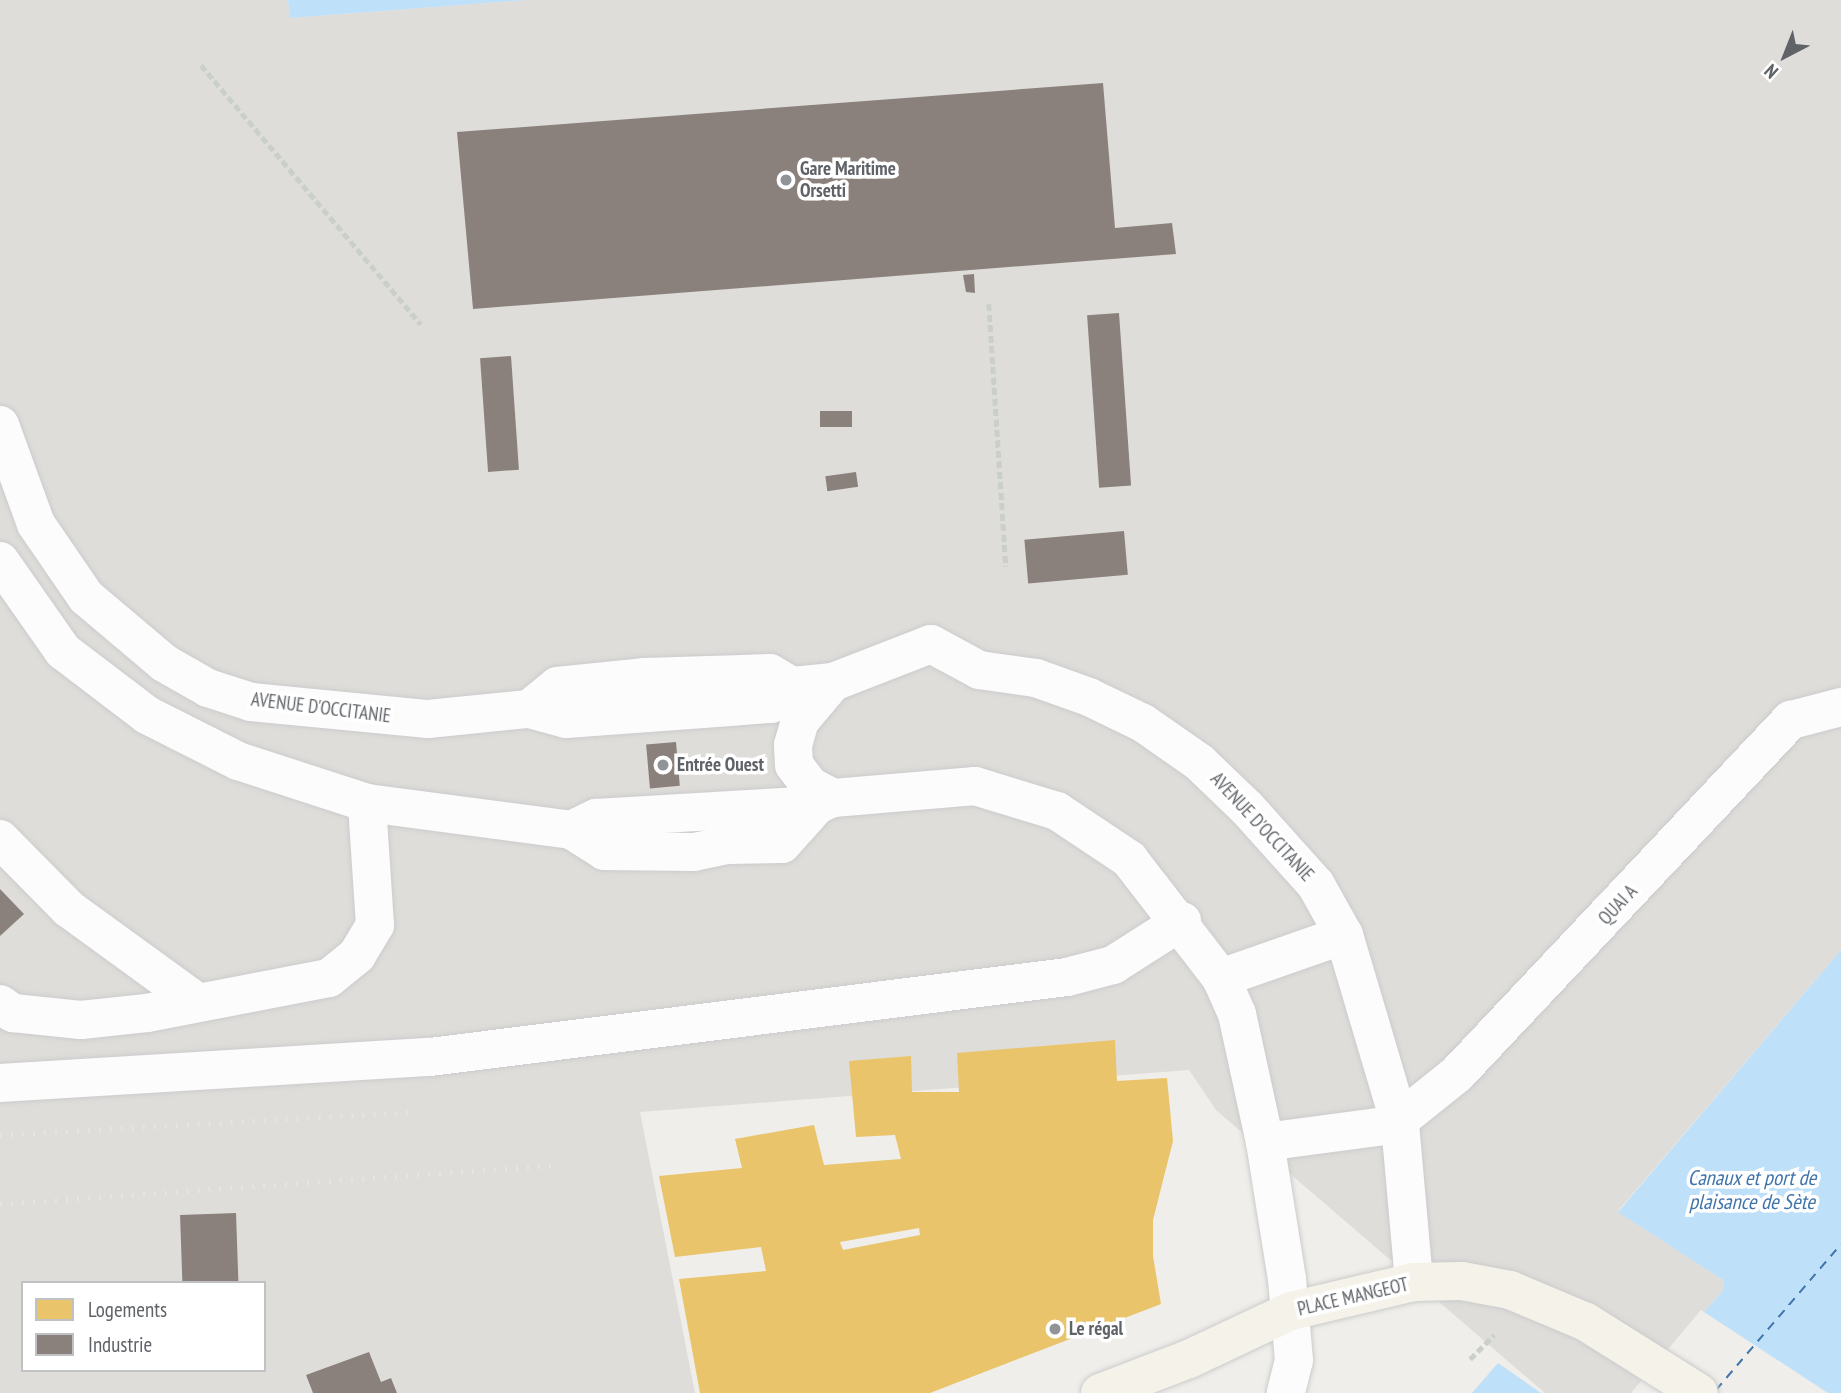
<!DOCTYPE html>
<html>
<head>
<meta charset="utf-8">
<style>
  body { margin:0 }
  #map { position:relative; width:1841px; height:1393px; overflow:hidden; background:#efeeea; font-family:"PT Sans Narrow",sans-serif }
  div>[style] { position:absolute }
  [style*='--x'] { left:calc(var(--x)*1px); top:calc(var(--y)*1px); width:calc(var(--w)*1px); rotate:calc(var(--a)*1deg) }
  .industrial>* { inset:0; background:#dfddda }
  .water>* { inset:0; background:#bfe0f9 }
  .pier>* { inset:0; background:#efeeea }
  .homes>* { inset:0; background:#e9c46a }
  .industry>* { inset:0; background:#8a817c; transform-origin:0 0 }
  .ferry>* { height:2px; margin-top:-1px; transform-origin:0; background:repeating-linear-gradient(90deg,#4174aa 0 9px,transparent 0 16px) }
  .path>* { height:4.5px; margin-top:-2.25px; transform-origin:0; background:repeating-linear-gradient(90deg,#cacfcc 0 7px,transparent 0 10.5px) }
  .roads { filter:drop-shadow(0 0 2px #cbcccc) drop-shadow(0 0 2px #cbcccc) }
  .minor>* { height:38px; margin:-19px; padding:0 19px; transform-origin:19px; border-radius:19px; background:#fdfcfc }
  .major>* { height:38px; margin:-19px; padding:0 19px; transform-origin:19px; border-radius:19px; background:#f4f2e9 }
  .rail>* { height:5px; margin-top:-2.5px; transform-origin:0; background:repeating-linear-gradient(90deg,#e4e4e4 0 2px,transparent 0 11px) }
  .dots>* { width:19px; height:19px; translate:-50% -50%; box-sizing:border-box; border:4px solid #fff; border-radius:50% }
  span { translate:-50% -50%; white-space:nowrap; text-align:center; line-height:1.15; -webkit-text-stroke:7px #fff; paint-order:stroke }
  .poi-label { font-size:19px; color:#5f6368; font-weight:700 }
  .left { translate:0 -50%; text-align:left }
  .street-label { font-size:19px; color:#5f6368 }
  .water-label { font-size:21px; color:#4174aa; font-style:italic }
  .legend { position:absolute; left:21px; top:1281px; width:245px; height:91px; box-sizing:border-box; background:#fff; border:2px solid #bfc1c3; margin:0; padding:9px 12px; list-style:none; font-size:21px; color:#5f6368 }
  .legend li { display:flex; align-items:center; gap:14px; height:35px }
  .legend b { width:35px; border:2px solid #bfc1c3 }
  .north { position:absolute; left:1750px; top:21px; width:70px; height:70px; -webkit-text-stroke:5px #fff; paint-order:stroke; rotate:222deg; font-size:19px; font-weight:700; line-height:28px; text-align:center; color:#5f6368 }
  .north::after { content:''; display:block; margin:auto; width:24px; height:32px; background:#5f6368; clip-path:polygon(50% 0,100% 100%,50% 72%,0 100%) }
</style>
</head>
<body>
<div id="map">
  <div class="industrial">
    <i style="clip-path:polygon(evenodd,0 0,288px 0,290px 18px,527px 0,1841px 0,1841px 950px,1618px 1211px,1723px 1280px,1724px 1289px,1634px 1393px,1545px 1393px,1216px 1110px,1189px 1070px,640px 1112px,695px 1393px,0 1393px,0 0,23px 1283px,264px 1283px,264px 1370px,23px 1370px,23px 1283px)"></i>
  </div>
  <div class="water">
    <i style="clip-path:polygon(288px 0,527px 0,290px 18px)"></i>
    <i style="clip-path:polygon(1841px 950px,1841px 1393px,1634px 1393px,1724px 1289px,1723px 1280px,1618px 1212px)"></i>
    <i style="clip-path:polygon(1498px 1363px,1541px 1393px,1472px 1393px)"></i>
  </div>
  <div class="pier">
    <i style="clip-path:polygon(1701px 1310px,1828px 1393px,1631px 1393px)"></i>
  </div>
  <div class="homes">
    <i style="clip-path:polygon(evenodd,1115px 1040px,1117px 1081px,1167px 1078px,1173px 1141px,1153px 1220px,1153px 1256px,1161px 1304px,930px 1393px,700px 1393px,679px 1279px,766px 1271px,761px 1247px,675px 1257px,659px 1176px,742px 1168px,735px 1139px,814px 1125px,824px 1165px,901px 1159px,895px 1135px,856px 1137px,849px 1061px,911px 1056px,912px 1092px,959px 1092px,957px 1053px,1115px 1040px,919px 1228px,920px 1235px,843px 1250px,840px 1242px,919px 1228px)"></i>
  </div>
  <div class="industry">
    <i style="clip-path:polygon(1103px 83px,1115px 228px,1172px 223px,1176px 254px,473px 309px,457px 132px)"></i>
    <i style="clip-path:polygon(974px 274px,975px 293px,966px 292px,963px 275px)"></i>
    <i style="left:1119px;top:313px;width:173px;height:32px;rotate:86deg"></i>
    <i style="left:511px;top:356px;width:114px;height:31px;rotate:86deg"></i>
    <i style="left:852px;top:411px;width:16px;height:32px;rotate:90deg"></i>
    <i style="left:856px;top:472px;width:15px;height:31px;rotate:82deg"></i>
    <i style="left:1124px;top:531px;width:44px;height:100px;rotate:85deg"></i>
    <i style="left:676px;top:742px;width:44px;height:30px;rotate:85deg"></i>
    <i style="clip-path:polygon(0 889px,24px 914px,0 936px)"></i>
    <i style="left:236px;top:1213px;width:70px;height:56px;rotate:88deg"></i>
    <i style="clip-path:polygon(369px 1352px,381px 1382px,391px 1378px,397px 1393px,313px 1393px,306px 1375px)"></i>
  </div>
  <div class="ferry">
    <i style="--x:1716;--y:1390;--w:192;--a:-49.4"></i>
  </div>
  <div class="path">
    <i style="--x:201;--y:65;--w:340;--a:49.7"></i>
    <i style="--x:989;--y:304;--w:263;--a:86.3"></i>
    <i style="--x:1470;--y:1359;--w:34;--a:-45"></i>
  </div>
  <div class="roads">
    <div class="minor">
      <i style="--x:0;--y:425;--w:105;--a:70"></i>
      <i style="--x:36;--y:524;--w:88;--a:55.6"></i>
      <i style="--x:86;--y:597;--w:102;--a:40.2"></i>
      <i style="--x:164;--y:663;--w:51;--a:29.6"></i>
      <i style="--x:208;--y:688;--w:45;--a:18"></i>
      <i style="--x:251;--y:702;--w:178;--a:5.5"></i>
      <i style="--x:428;--y:719;--w:101;--a:-5.7"></i>
      <i style="--x:529;--y:709;--w:36;--a:-39"></i>
      <i style="--x:557;--y:686;--w:87;--a:-5.9"></i>
      <i style="--x:644;--y:677;--w:126;--a:-1.8"></i>
      <i style="--x:770;--y:673;--w:26;--a:31"></i>
      <i style="--x:792;--y:686;--w:41;--a:-5.6"></i>
      <i style="--x:833;--y:682;--w:105;--a:-21.2"></i>
      <i style="--x:931;--y:644;--w:55;--a:28.4"></i>
      <i style="--x:979;--y:670;--w:58;--a:8"></i>
      <i style="--x:1036;--y:678;--w:56;--a:19.7"></i>
      <i style="--x:1089;--y:697;--w:60;--a:25.7"></i>
      <i style="--x:1143;--y:723;--w:68;--a:34.9"></i>
      <i style="--x:1199;--y:762;--w:66;--a:43.8"></i>
      <i style="--x:1247;--y:808;--w:103;--a:48.1"></i>
      <i style="--x:1316;--y:885;--w:57;--a:60.8"></i>
      <i style="--x:1344;--y:935;--w:197;--a:73.5"></i>
      <i style="--x:1400;--y:1124;--w:159;--a:84.9"></i>
      <i style="--x:0;--y:561;--w:110;--a:55"></i>
      <i style="--x:63;--y:651;--w:106;--a:37.3"></i>
      <i style="--x:147;--y:715;--w:102;--a:26.8"></i>
      <i style="--x:238;--y:761;--w:136;--a:18"></i>
      <i style="--x:367;--y:803;--w:206;--a:7.5"></i>
      <i style="--x:571;--y:830;--w:39;--a:32"></i>
      <i style="--x:604;--y:851;--w:90;--a:0.6"></i>
      <i style="--x:694;--y:852;--w:35;--a:-12"></i>
      <i style="--x:728;--y:845;--w:54;--a:-1.1"></i>
      <i style="--x:782;--y:844;--w:52;--a:-48.1"></i>
      <i style="--x:529;--y:709;--w:38;--a:15"></i>
      <i style="--x:566;--y:719;--w:206;--a:-4.2"></i>
      <i style="--x:771;--y:704;--w:28;--a:-41"></i>
      <i style="--x:833;--y:798;--w:26;--a:-152"></i>
      <i style="--x:810;--y:786;--w:26;--a:-127"></i>
      <i style="--x:794;--y:765;--w:20;--a:-93"></i>
      <i style="--x:793;--y:745;--w:25;--a:-74"></i>
      <i style="--x:800;--y:721;--w:51;--a:-49.8"></i>
      <i style="--x:571;--y:830;--w:28;--a:-26"></i>
      <i style="--x:596;--y:818;--w:221;--a:-3.4"></i>
      <i style="--x:817;--y:805;--w:17;--a:-24"></i>
      <i style="--x:833;--y:798;--w:143;--a:-4.8"></i>
      <i style="--x:975;--y:786;--w:86;--a:17"></i>
      <i style="--x:1057;--y:811;--w:87;--a:33.7"></i>
      <i style="--x:1129;--y:859;--w:150;--a:52.3"></i>
      <i style="--x:1221;--y:978;--w:39;--a:66"></i>
      <i style="--x:1237;--y:1014;--w:131;--a:77.7"></i>
      <i style="--x:1265;--y:1142;--w:139;--a:80.9"></i>
      <i style="--x:1287;--y:1279;--w:81;--a:85.1"></i>
      <i style="--x:1294;--y:1360;--w:34;--a:104"></i>
      <i style="--x:0;--y:839;--w:98;--a:45.4"></i>
      <i style="--x:69;--y:909;--w:158;--a:36"></i>
      <i style="--x:1221;--y:978;--w:130;--a:-19.3"></i>
      <i style="--x:0;--y:1004;--w:16;--a:35"></i>
      <i style="--x:13;--y:1013;--w:68;--a:5.9"></i>
      <i style="--x:81;--y:1020;--w:66;--a:-6.1"></i>
      <i style="--x:147;--y:1013;--w:185;--a:-10.9"></i>
      <i style="--x:329;--y:978;--w:36;--a:-39"></i>
      <i style="--x:357;--y:955;--w:35;--a:-59"></i>
      <i style="--x:375;--y:925;--w:122;--a:-93.8"></i>
      <i style="--x:0;--y:1083;--w:431;--a:-3.5"></i>
      <i style="--x:430;--y:1057;--w:642;--a:-7.16"></i>
      <i style="--x:1067;--y:977;--w:48;--a:-14.6"></i>
      <i style="--x:1113;--y:965;--w:82;--a:-32.5"></i>
      <i style="--x:1401;--y:1119;--w:72;--a:-38.8"></i>
      <i style="--x:1457;--y:1074;--w:487;--a:-46.7"></i>
      <i style="--x:1791;--y:720;--w:52;--a:-14.6"></i>
      <i style="--x:1265;--y:1142;--w:136;--a:-7.6"></i>
    </div>
    <div class="major">
      <i style="--x:1100;--y:1393;--w:95;--a:-20.9"></i>
      <i style="--x:1189;--y:1359;--w:113;--a:-25.2"></i>
      <i style="--x:1291;--y:1311;--w:126;--a:-13.3"></i>
      <i style="--x:1414;--y:1282;--w:48;--a:-1.2"></i>
      <i style="--x:1462;--y:1281;--w:49;--a:10.6"></i>
      <i style="--x:1510;--y:1290;--w:82;--a:22.8"></i>
      <i style="--x:1586;--y:1322;--w:133;--a:32.1"></i>
    </div>
  </div>
  <div class="rail">
    <i style="--x:0;--y:1135;--w:413;--a:-3.2"></i>
    <i style="--x:0;--y:1204;--w:559;--a:-4"></i>
  </div>
  <div class="dots">
    <i style="left:786px;top:180px;background:#919496"></i>
    <i style="left:663px;top:765px;background:#919496"></i>
    <i style="left:1055px;top:1329px;background:#919496"></i>
  </div>
  <div class="poi-label">
    <span class="left" style="left:800px;top:180px">Gare Maritime<br>Orsetti</span>
    <span class="left" style="left:677px;top:765px">Entrée Ouest</span>
    <span class="left" style="left:1069px;top:1329px">Le régal</span>
  </div>
  <div class="street-label">
    <span style="left:321px;top:708px;rotate:7deg">AVENUE D'OCCITANIE</span>
    <span style="left:1262px;top:827px;rotate:47deg">AVENUE D'OCCITANIE</span>
    <span style="left:1618px;top:905px;rotate:-47deg">QUAI A</span>
    <span style="left:1353px;top:1297px;rotate:-13deg">PLACE MANGEOT</span>
  </div>
  <div class="water-label">
    <span style="left:1752px;top:1190px">Canaux et port de<br>plaisance de Sète</span>
  </div>
  <ul class="legend">
  <li><b style="height:19px;background:#e9c46a"></b>Logements</li>
  <li><b style="height:19px;background:#8a817c"></b>Industrie</li>
  </ul>
  <div class="north">N</div>
</div>
</body>
</html>
